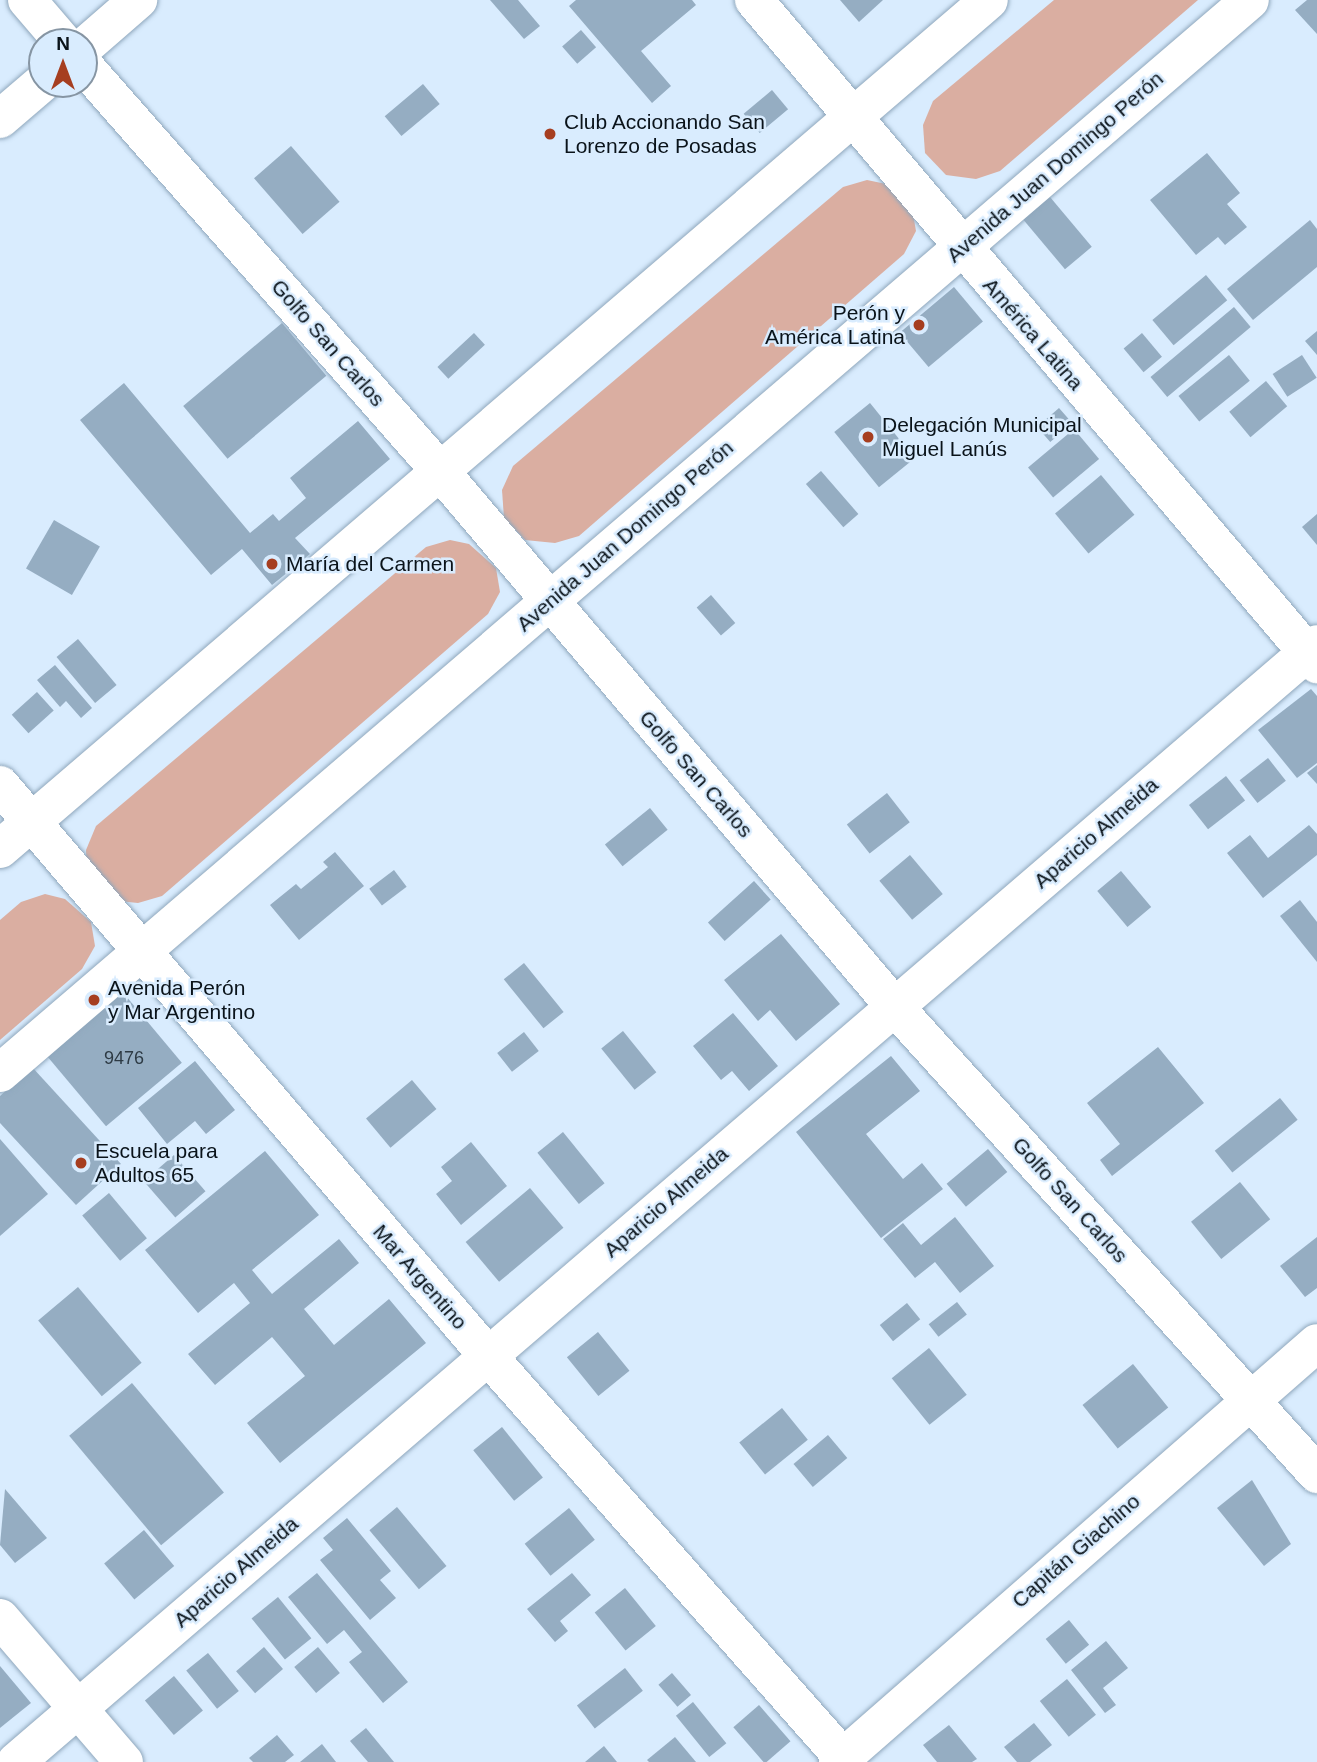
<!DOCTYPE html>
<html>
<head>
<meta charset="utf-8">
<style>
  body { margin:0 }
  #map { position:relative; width:1317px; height:1762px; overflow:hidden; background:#d9ecfe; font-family:Arial,sans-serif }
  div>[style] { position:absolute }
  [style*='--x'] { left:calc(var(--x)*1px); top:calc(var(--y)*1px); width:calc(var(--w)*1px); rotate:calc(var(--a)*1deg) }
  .green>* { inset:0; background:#daaea1 }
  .building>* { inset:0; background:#95adc2; transform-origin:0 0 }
  .roads { filter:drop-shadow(0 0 2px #8fa7bc) drop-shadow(0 0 2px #8fa7bc) }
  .minor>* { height:38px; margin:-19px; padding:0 19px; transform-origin:19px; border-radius:19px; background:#fff }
  .major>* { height:38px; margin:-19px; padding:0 19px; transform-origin:19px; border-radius:19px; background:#fff }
  .dots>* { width:19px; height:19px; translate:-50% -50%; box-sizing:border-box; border:4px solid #d9ecfe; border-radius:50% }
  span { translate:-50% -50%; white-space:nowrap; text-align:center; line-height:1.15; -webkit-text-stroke:5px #d9ecfe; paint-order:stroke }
  .number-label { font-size:18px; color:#2d3a44 }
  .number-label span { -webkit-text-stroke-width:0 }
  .poi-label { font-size:21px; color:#0a131a }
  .left { translate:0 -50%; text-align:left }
  .right { translate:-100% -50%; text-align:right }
  .street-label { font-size:21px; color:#0a131a }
  .north { position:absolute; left:28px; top:28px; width:70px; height:70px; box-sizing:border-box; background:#d9ecfe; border:2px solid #8695a3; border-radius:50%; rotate:0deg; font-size:19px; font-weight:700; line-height:28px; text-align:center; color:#0a131a }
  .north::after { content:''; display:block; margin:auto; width:24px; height:32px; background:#a63e20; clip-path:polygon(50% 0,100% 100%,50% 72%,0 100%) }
</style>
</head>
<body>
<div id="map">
  <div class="green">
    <i style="clip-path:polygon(1054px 0,1198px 0,1000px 171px,976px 179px,946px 175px,925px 153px,923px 125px,933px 101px)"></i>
    <i style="clip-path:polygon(867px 180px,886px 184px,912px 208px,916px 231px,904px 254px,579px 536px,555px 543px,525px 540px,504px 518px,502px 490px,513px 466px,843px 187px)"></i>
    <i style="clip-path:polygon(450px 540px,469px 544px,496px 568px,500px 592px,488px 614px,162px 896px,138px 903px,109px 900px,87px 878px,86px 850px,96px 826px,426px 547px)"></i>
    <i style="clip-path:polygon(45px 894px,65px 899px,91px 922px,95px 946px,82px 969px,0 1040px,0 920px,21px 902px)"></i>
  </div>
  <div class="building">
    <i style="clip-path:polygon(490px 0,518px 0,540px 26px,524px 39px)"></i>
    <i style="clip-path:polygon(576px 0,692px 0,696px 5px,641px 51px,671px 86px,652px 103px,569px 6px)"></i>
    <i style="clip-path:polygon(840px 0,883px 0,859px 22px)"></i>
    <i style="clip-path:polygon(1307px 0,1317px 0,1317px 34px,1295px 10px)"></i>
    <i style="left:581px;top:30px;width:23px;height:25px;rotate:49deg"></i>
    <i style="left:423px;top:84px;width:26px;height:50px;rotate:50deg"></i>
    <i style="left:772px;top:90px;width:25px;height:37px;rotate:50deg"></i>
    <i style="left:291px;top:146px;width:74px;height:49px;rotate:49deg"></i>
    <i style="clip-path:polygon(1207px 153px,1240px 193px,1227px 204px,1247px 227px,1225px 245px,1218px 237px,1196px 255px,1150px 200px)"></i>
    <i style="left:1050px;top:197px;width:65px;height:35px;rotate:50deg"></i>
    <i style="clip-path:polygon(1310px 220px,1317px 229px,1317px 267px,1253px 320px,1227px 289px)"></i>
    <i style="left:1206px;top:275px;width:33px;height:70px;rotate:50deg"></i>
    <i style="left:954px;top:287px;width:45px;height:71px;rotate:50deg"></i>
    <i style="left:1234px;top:307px;width:26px;height:109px;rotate:50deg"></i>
    <i style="left:282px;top:323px;width:69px;height:129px;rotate:50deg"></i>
    <i style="clip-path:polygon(1317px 331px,1317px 355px,1305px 341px)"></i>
    <i style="left:474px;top:333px;width:16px;height:50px;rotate:47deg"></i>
    <i style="left:1142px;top:333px;width:31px;height:24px;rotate:50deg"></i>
    <i style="left:1229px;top:355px;width:33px;height:65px;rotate:51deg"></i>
    <i style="left:1302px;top:355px;width:27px;height:35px;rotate:57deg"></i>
    <i style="left:1266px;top:381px;width:33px;height:48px;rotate:50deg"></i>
    <i style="clip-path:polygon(124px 383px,250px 533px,273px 514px,279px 521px,306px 498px,290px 478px,358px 421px,390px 459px,295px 538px,310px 554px,272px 585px,242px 549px,211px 575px,80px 420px)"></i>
    <i style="left:870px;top:403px;width:71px;height:46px;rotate:51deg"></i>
    <i style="left:1059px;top:408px;width:20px;height:29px;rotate:49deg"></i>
    <i style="left:1074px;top:429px;width:39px;height:60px;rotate:50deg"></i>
    <i style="left:821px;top:471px;width:57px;height:20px;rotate:49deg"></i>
    <i style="left:1101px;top:475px;width:52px;height:60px;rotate:50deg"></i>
    <i style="clip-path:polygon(1317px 514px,1317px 545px,1302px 527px)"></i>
    <i style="left:54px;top:520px;width:53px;height:56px;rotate:30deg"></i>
    <i style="left:711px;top:595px;width:37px;height:19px;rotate:49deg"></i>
    <i style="left:78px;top:639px;width:60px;height:28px;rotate:50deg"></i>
    <i style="clip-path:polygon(55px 665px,92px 708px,81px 718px,66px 701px,60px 707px,37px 680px)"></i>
    <i style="clip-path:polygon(1311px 689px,1317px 696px,1317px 763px,1297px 778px,1258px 730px)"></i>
    <i style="left:37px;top:692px;width:25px;height:34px;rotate:48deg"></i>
    <i style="left:1268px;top:758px;width:29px;height:36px;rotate:52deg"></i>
    <i style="clip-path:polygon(1317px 765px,1317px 784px,1307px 773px)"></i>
    <i style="left:1226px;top:776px;width:31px;height:47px;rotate:52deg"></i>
    <i style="left:887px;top:793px;width:37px;height:51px;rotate:52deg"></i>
    <i style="left:650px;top:808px;width:28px;height:58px;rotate:51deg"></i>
    <i style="clip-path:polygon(1309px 825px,1317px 834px,1317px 855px,1263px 898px,1227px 853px,1250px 835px,1268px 858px)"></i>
    <i style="clip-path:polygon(335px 852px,364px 886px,299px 940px,270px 905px,296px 884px,301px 889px,328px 867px,323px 862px)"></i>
    <i style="left:910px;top:855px;width:51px;height:40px;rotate:50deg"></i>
    <i style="left:394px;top:870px;width:21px;height:31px;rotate:53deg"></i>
    <i style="left:1121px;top:871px;width:47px;height:31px;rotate:50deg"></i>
    <i style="left:754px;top:881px;width:25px;height:62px;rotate:48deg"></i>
    <i style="clip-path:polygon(1300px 900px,1317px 922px,1317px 962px,1280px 916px)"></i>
    <i style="clip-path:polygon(781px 934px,840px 1004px,796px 1041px,770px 1010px,758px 1021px,724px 980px)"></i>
    <i style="left:524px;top:963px;width:63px;height:26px;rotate:51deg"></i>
    <i style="left:115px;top:983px;width:104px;height:99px;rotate:50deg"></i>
    <i style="clip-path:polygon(733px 1013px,778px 1066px,749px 1091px,732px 1071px,721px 1080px,693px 1046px)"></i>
    <i style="left:623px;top:1031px;width:53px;height:28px;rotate:51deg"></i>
    <i style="left:524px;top:1032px;width:24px;height:34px;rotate:52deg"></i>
    <i style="clip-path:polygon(1158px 1047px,1204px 1103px,1112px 1176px,1100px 1160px,1120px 1144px,1087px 1103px)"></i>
    <i style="clip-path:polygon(891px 1056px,920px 1091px,866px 1134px,903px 1179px,922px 1163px,943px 1189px,881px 1238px,796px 1132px)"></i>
    <i style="clip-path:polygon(195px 1061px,235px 1110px,206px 1134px,195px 1121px,167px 1144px,138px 1108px)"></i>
    <i style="clip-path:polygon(32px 1067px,121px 1164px,76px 1205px,0 1123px,0 1096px)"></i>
    <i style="left:412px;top:1080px;width:38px;height:60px;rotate:50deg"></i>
    <i style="left:1280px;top:1098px;width:28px;height:84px;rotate:51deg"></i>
    <i style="left:563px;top:1132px;width:66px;height:33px;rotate:51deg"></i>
    <i style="clip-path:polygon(0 1139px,48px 1194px,0 1236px)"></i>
    <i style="clip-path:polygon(471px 1142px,507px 1186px,461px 1225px,436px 1194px,452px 1181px,441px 1167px)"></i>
    <i style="left:988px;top:1149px;width:30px;height:54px;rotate:50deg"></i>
    <i style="clip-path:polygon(265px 1151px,319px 1215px,252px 1270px,272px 1294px,339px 1239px,359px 1263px,304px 1309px,334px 1345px,389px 1299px,426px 1343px,280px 1463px,247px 1423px,305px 1376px,272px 1337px,215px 1385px,188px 1354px,250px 1303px,234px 1283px,198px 1313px,145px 1250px)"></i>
    <i style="left:174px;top:1155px;width:48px;height:40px;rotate:49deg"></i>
    <i style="left:1240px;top:1182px;width:48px;height:63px;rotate:51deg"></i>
    <i style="left:530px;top:1188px;width:52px;height:84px;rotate:50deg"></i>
    <i style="left:109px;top:1193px;width:59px;height:35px;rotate:50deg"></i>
    <i style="clip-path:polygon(955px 1217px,994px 1266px,960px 1293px,935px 1262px,915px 1278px,883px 1239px,903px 1223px,921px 1245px)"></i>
    <i style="clip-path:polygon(1317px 1237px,1317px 1288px,1305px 1297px,1280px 1266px)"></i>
    <i style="left:78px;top:1287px;width:99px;height:52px;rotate:50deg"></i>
    <i style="left:957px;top:1302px;width:16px;height:36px;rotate:52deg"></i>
    <i style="left:907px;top:1303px;width:21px;height:35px;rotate:51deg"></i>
    <i style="left:598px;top:1332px;width:50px;height:40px;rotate:51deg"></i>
    <i style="left:929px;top:1348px;width:60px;height:48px;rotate:51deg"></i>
    <i style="left:1133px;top:1364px;width:56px;height:65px;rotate:51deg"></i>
    <i style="left:132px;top:1383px;width:143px;height:82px;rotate:50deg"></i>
    <i style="left:782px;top:1408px;width:41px;height:55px;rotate:51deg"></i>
    <i style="left:502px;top:1427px;width:65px;height:37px;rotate:51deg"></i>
    <i style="left:828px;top:1435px;width:30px;height:45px;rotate:50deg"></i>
    <i style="clip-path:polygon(1252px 1480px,1291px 1544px,1264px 1566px,1217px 1508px)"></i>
    <i style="clip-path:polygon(5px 1489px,47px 1538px,15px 1563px,0 1545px)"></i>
    <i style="left:397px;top:1507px;width:77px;height:36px;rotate:50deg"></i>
    <i style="left:569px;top:1508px;width:41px;height:57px;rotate:51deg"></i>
    <i style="clip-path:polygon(347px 1518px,391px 1571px,380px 1580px,396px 1598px,370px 1620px,320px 1560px,333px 1550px,323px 1538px)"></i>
    <i style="left:144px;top:1530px;width:47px;height:52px;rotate:50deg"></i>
    <i style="clip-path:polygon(317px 1573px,408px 1682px,383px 1703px,349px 1662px,362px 1652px,344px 1630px,327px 1644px,288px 1597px)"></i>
    <i style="clip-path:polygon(572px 1573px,591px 1595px,560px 1621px,568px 1631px,555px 1642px,527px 1609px)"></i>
    <i style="left:625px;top:1588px;width:49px;height:39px;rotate:51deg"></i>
    <i style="left:278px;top:1597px;width:53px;height:34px;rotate:51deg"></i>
    <i style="left:1069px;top:1620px;width:32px;height:30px;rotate:51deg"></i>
    <i style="clip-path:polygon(1106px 1641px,1128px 1668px,1103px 1688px,1116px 1705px,1105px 1713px,1071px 1670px)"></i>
    <i style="left:264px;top:1647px;width:29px;height:37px;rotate:49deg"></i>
    <i style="left:318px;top:1647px;width:34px;height:31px;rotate:50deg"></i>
    <i style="left:208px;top:1653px;width:49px;height:28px;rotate:51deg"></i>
    <i style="clip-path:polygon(0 1666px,31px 1703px,0 1728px)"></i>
    <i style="left:625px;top:1668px;width:29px;height:61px;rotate:52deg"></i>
    <i style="left:672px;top:1673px;width:29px;height:18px;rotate:49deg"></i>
    <i style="left:174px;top:1676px;width:45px;height:38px;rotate:50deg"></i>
    <i style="left:1067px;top:1679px;width:46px;height:35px;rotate:51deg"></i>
    <i style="left:693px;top:1702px;width:53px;height:22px;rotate:51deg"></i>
    <i style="left:759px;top:1705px;width:48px;height:34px;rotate:49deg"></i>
    <i style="clip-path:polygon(1034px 1723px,1052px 1745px,1030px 1762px,1017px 1762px,1004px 1747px)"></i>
    <i style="clip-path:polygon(949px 1725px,977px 1759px,972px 1762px,937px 1762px,923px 1745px)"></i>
    <i style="clip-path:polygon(366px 1728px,394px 1762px,368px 1762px,350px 1741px)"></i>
    <i style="clip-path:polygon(277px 1735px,294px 1755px,285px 1762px,253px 1762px,249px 1758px)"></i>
    <i style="clip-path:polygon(675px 1737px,696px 1762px,649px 1762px,647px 1760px)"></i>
    <i style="clip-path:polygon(322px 1744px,336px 1762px,300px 1762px)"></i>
    <i style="clip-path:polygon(604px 1746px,617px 1762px,585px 1762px)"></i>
  </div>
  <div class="roads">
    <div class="minor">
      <i style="--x:27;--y:0;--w:55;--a:49.4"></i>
      <i style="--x:754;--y:0;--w:871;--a:49.71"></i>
      <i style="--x:84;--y:47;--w:72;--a:-41"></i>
      <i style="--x:84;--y:66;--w:539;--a:48.68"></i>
      <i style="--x:440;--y:471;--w:702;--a:49.68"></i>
      <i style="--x:894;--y:1006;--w:631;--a:47.89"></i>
      <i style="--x:0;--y:119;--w:55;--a:-40.6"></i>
      <i style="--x:0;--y:785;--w:751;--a:49.48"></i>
      <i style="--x:488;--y:1356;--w:542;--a:48.52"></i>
      <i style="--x:0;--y:1618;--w:190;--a:49.3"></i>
      <i style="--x:16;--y:1762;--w:1715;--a:-40.67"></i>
      <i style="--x:838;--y:1762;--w:636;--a:-41.18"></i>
    </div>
    <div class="major">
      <i style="--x:0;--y:849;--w:1303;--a:-40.64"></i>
      <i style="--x:0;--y:1073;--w:1647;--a:-40.64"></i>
    </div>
  </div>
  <div class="dots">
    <i style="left:550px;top:134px;background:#a63e20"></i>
    <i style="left:919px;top:325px;background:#a63e20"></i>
    <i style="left:868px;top:437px;background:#a63e20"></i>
    <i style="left:272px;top:564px;background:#a63e20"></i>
    <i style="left:94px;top:1000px;background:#a63e20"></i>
    <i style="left:81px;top:1163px;background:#a63e20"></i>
  </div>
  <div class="number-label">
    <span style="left:124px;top:1058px">9476</span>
  </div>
  <div class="poi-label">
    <span class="left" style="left:564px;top:134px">Club Accionando San<br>Lorenzo de Posadas</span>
    <span class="right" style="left:905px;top:325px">Perón y<br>América Latina</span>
    <span class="left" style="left:882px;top:437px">Delegación Municipal<br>Miguel Lanús</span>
    <span class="left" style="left:286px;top:564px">María del Carmen</span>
    <span class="left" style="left:108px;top:1000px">Avenida Perón<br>y Mar Argentino</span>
    <span class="left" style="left:95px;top:1163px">Escuela para<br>Adultos 65</span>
  </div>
  <div class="street-label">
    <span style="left:1055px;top:167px;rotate:-41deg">Avenida Juan Domingo Perón</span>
    <span style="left:1033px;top:334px;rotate:49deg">América Latina</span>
    <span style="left:328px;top:343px;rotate:49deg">Golfo San Carlos</span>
    <span style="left:625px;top:536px;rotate:-41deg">Avenida Juan Domingo Perón</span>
    <span style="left:696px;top:774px;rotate:49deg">Golfo San Carlos</span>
    <span style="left:1096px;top:833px;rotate:-41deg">Aparicio Almeida</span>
    <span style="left:1070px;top:1200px;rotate:48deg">Golfo San Carlos</span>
    <span style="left:666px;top:1202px;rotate:-41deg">Aparicio Almeida</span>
    <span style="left:420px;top:1277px;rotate:49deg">Mar Argentino</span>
    <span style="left:1076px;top:1551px;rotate:-41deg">Capitán Giachino</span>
    <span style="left:236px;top:1572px;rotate:-41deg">Aparicio Almeida</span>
  </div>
  <div class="north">N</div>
</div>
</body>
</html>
